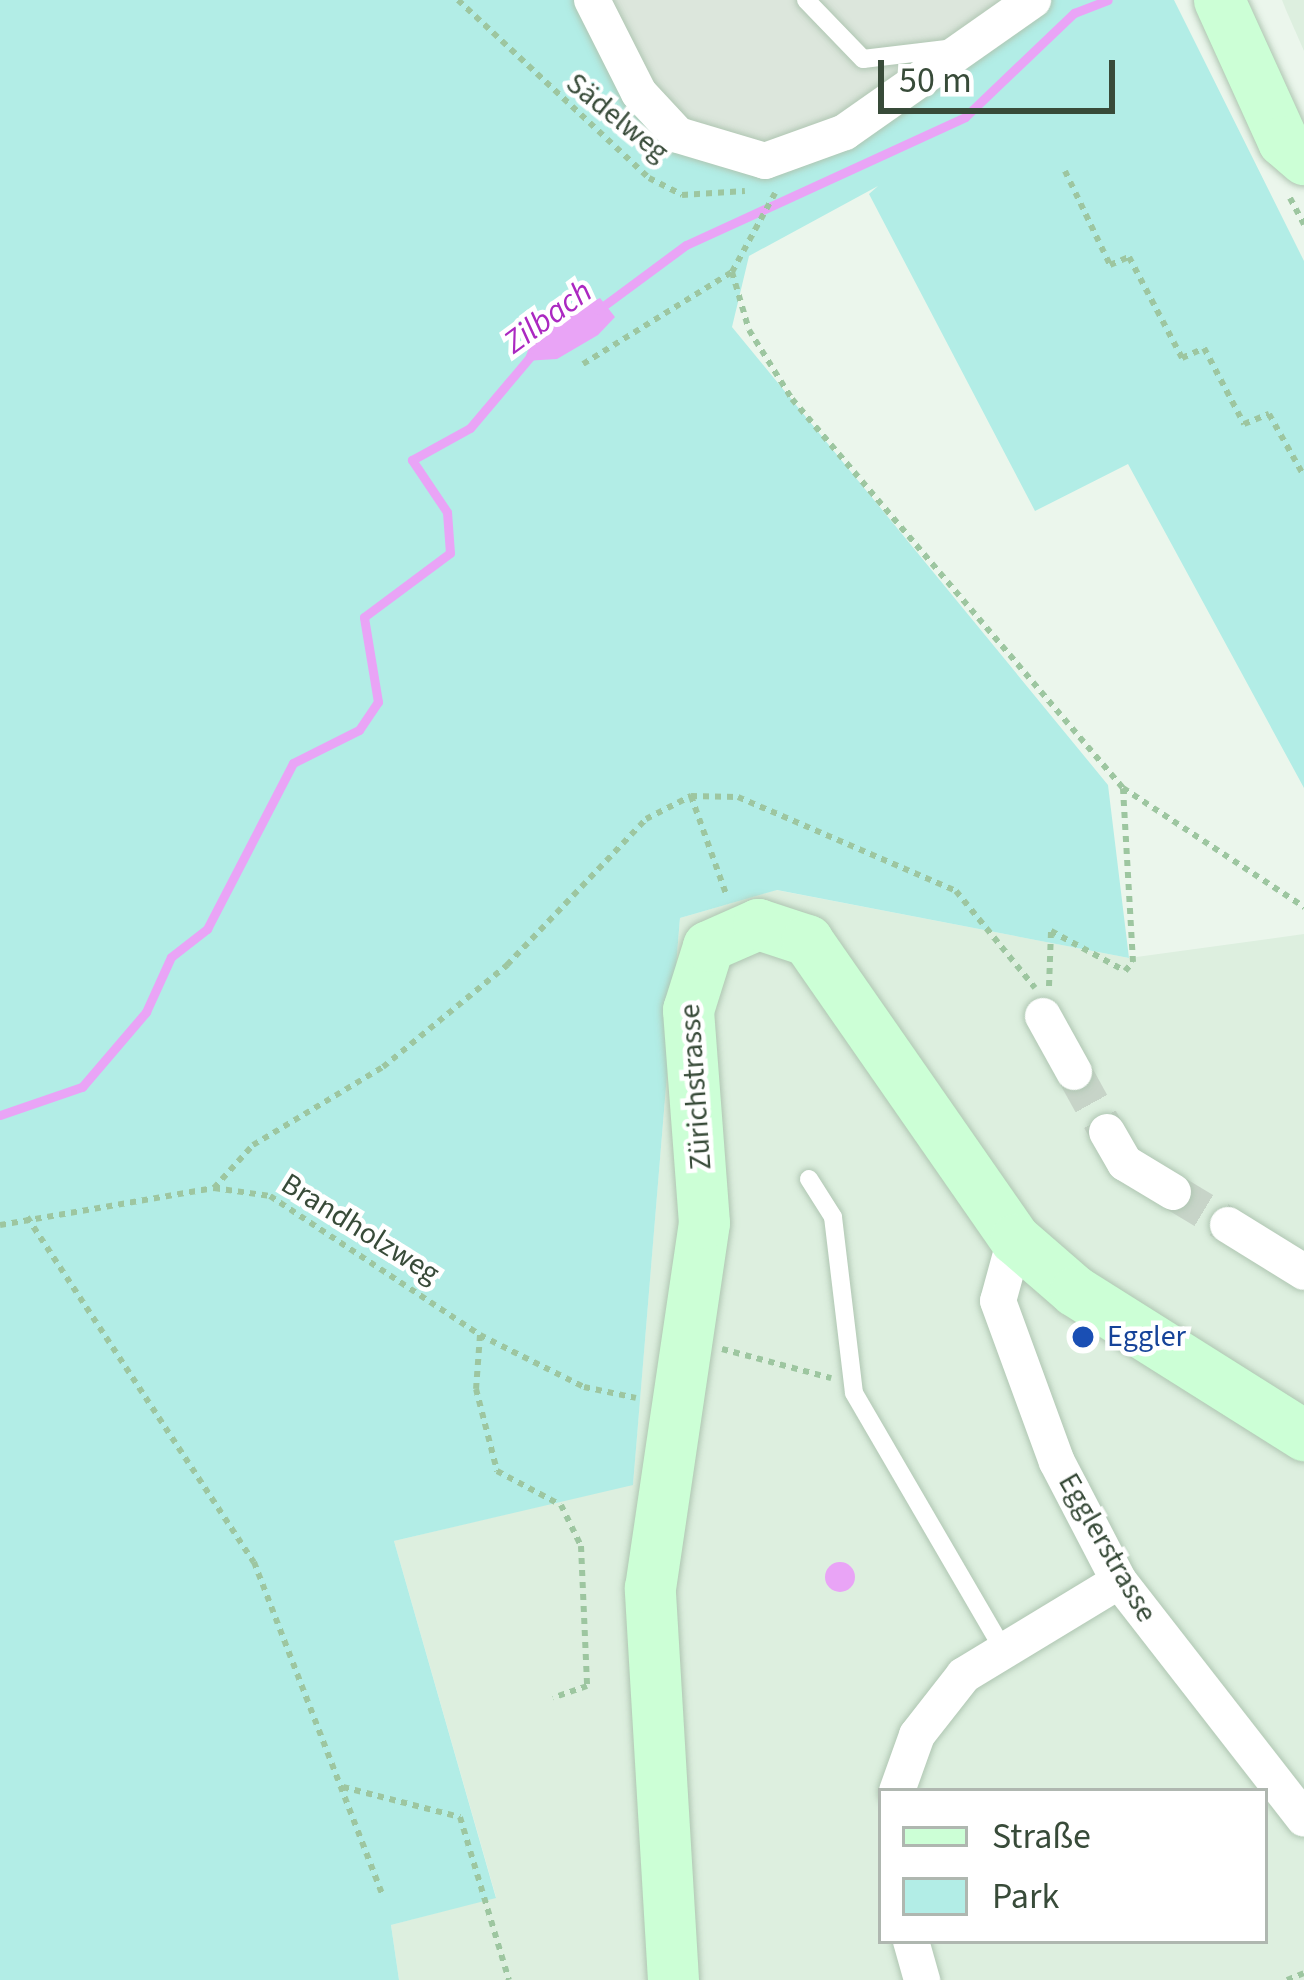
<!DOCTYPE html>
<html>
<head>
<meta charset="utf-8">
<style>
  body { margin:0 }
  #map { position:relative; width:1304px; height:1980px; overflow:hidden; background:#ebf6ec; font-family:"Source Sans 3",sans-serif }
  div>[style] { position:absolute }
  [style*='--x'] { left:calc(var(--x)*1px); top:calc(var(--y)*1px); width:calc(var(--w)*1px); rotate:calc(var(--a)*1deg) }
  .residential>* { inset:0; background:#ddefdf }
  .industrial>* { inset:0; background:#dce6dc }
  .green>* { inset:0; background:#b2ede6 }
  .water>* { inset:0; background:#e9a4f6 }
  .round { border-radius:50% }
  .stream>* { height:9px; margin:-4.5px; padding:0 4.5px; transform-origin:4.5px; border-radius:4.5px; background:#e9a4f6 }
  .minor-tunnel>* { height:36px; margin-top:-18px; transform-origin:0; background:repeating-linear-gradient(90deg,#c7d4c8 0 36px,transparent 0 54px) }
  .path>* { height:6px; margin-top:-3px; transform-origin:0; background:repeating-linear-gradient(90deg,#9dc6a0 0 6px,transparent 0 12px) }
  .roads { filter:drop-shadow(0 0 3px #afc6b2) drop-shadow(0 0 3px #afc6b2) }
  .service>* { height:18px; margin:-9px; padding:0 9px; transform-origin:9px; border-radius:9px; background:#fff }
  .minor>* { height:36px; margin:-18px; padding:0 18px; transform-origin:18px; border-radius:18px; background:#fff }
  .secondary>* { height:51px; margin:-25.5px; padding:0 25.5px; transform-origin:25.5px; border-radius:25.5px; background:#ccffd6 }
  .dots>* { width:33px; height:33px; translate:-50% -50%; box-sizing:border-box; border:6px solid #fff; border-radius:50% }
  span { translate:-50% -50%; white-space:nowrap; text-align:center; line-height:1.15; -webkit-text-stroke:9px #fff; paint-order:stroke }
  .street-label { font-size:30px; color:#384b39 }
  .transit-label { font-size:30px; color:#164399 }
  .left { translate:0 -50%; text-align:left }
  .water-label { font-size:33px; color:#ab28c1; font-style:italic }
  .legend { position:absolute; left:878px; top:1788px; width:390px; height:156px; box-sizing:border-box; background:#fff; border:3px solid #afb7b0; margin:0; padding:15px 21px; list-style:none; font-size:36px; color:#384b39 }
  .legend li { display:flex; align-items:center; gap:24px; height:60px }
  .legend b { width:60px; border:3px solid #afb7b0 }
  .scale { position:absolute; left:878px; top:60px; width:237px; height:54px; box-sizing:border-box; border:6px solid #384b39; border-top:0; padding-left:15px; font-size:36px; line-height:42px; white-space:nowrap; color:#384b39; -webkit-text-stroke:9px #fff; paint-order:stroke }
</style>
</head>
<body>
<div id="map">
  <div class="residential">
    <i style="clip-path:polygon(1282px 0,1304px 0,1304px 51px,1286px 10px)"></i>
    <i style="clip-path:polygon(evenodd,776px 890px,1129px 958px,1304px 934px,1304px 1980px,399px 1980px,391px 1925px,496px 1897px,394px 1541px,633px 1484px,680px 918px,776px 890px,881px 1791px,1265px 1791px,1265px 1941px,881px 1941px,881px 1791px)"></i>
  </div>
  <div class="industrial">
    <i style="clip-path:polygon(592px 0,1031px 0,790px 157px,678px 135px)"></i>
  </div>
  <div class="green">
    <i style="clip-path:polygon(0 0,592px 0,639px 93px,765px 161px,1033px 0,1174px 0,1304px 261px,1304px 788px,1128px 464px,1035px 511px,869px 194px,878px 186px,749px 256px,732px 327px,1108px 785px,1129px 958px,777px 890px,680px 918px,633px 1485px,394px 1541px,496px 1898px,391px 1925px,399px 1980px,0 1980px)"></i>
  </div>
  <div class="water">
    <i style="clip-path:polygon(600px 298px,615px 317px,598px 335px,557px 359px,524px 361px,536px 329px)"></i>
    <i class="round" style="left:825px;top:1562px;width:30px;height:30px"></i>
  </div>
  <div class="stream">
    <i style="--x:598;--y:310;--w:109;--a:-36.5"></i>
    <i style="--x:686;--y:245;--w:307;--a:-24.6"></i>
    <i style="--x:965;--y:117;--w:151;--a:-43.7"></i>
    <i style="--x:1074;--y:13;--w:36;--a:-21"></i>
    <i style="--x:0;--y:1115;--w:87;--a:-18.9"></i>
    <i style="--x:82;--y:1087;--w:99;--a:-49.5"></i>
    <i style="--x:146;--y:1012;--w:60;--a:-65.6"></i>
    <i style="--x:171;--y:957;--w:46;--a:-37.9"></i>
    <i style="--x:207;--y:929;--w:187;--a:-62.6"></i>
    <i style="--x:293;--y:763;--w:74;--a:-26.6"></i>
    <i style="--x:359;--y:730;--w:34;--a:-56"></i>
    <i style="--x:378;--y:702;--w:86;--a:-99.4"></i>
    <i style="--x:364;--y:617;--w:107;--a:-36.7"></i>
    <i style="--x:450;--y:553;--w:41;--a:-94.2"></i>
    <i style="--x:447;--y:512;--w:63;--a:-123.9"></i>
    <i style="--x:412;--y:460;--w:66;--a:-28.9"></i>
    <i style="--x:470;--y:428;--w:93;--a:-49.8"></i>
  </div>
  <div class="minor-tunnel">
    <i style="--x:1074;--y:1072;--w:68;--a:61.2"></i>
    <i style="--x:1173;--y:1192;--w:64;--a:31"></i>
  </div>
  <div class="path">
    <i style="--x:458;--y:0;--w:261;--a:43"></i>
    <i style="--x:649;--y:178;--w:37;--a:27"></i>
    <i style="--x:682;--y:195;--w:63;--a:-3.6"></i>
    <i style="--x:1065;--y:171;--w:104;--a:64.4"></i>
    <i style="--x:1110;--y:265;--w:21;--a:-23"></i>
    <i style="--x:1129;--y:257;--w:114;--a:62.3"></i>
    <i style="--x:1182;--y:358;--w:24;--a:-24"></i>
    <i style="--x:1204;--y:348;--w:86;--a:62.2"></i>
    <i style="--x:1244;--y:424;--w:27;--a:-22"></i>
    <i style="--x:1269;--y:414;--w:71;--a:60.6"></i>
    <i style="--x:1290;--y:198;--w:30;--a:62"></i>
    <i style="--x:732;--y:272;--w:60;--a:73.7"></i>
    <i style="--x:749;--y:330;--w:81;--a:58.1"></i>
    <i style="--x:792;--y:399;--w:511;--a:49.61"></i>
    <i style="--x:583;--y:364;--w:175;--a:-31.7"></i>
    <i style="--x:732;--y:272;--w:90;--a:-61.4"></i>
    <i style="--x:691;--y:796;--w:104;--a:70.3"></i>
    <i style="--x:1049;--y:986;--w:55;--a:-87.9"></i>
    <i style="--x:1051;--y:931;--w:84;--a:28.4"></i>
    <i style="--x:1125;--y:971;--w:12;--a:-48"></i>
    <i style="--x:1133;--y:962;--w:174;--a:-93.3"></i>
    <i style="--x:1123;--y:788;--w:217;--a:33.3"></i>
    <i style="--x:214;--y:1188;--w:58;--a:-47.8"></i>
    <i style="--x:253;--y:1145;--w:152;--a:-31"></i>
    <i style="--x:383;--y:1067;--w:161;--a:-39.4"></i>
    <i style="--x:507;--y:965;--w:202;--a:-46.4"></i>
    <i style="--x:646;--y:819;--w:51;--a:-27.1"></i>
    <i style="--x:691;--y:796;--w:47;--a:1.2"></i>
    <i style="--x:738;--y:797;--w:237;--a:23.3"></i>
    <i style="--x:956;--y:891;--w:125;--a:50.8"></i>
    <i style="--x:27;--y:1217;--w:413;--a:56.7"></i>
    <i style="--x:254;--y:1562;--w:359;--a:68.9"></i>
    <i style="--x:0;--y:1225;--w:217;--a:-9.8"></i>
    <i style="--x:214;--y:1188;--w:57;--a:8.1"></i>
    <i style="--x:270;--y:1196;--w:252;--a:33.5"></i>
    <i style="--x:480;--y:1335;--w:116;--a:26.6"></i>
    <i style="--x:584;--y:1387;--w:53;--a:11.9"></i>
    <i style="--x:480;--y:1335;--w:54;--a:94.2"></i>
    <i style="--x:476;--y:1389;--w:85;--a:75.6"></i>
    <i style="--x:497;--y:1471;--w:72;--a:28"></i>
    <i style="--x:561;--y:1505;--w:46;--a:64"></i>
    <i style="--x:581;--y:1546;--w:140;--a:87.5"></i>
    <i style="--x:587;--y:1686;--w:36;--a:161"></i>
    <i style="--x:722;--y:1349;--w:113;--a:14.9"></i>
    <i style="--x:343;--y:1787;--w:121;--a:14.4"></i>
    <i style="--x:460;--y:1817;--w:170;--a:73.3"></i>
    <i style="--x:1287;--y:1980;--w:18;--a:-22"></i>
  </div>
  <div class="roads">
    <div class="service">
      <i style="--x:806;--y:0;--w:82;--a:46"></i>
      <i style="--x:863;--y:59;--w:101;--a:-6.8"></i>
      <i style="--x:809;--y:1179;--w:45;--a:57.7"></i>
      <i style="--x:833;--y:1217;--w:177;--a:83.2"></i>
      <i style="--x:854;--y:1393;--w:290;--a:59.8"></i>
    </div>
    <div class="minor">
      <i style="--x:592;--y:0;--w:104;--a:63.2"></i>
      <i style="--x:639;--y:93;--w:57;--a:47.1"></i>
      <i style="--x:678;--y:135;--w:91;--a:16.6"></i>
      <i style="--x:765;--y:161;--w:85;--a:-19.9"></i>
      <i style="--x:845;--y:132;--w:230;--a:-35.1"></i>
      <i style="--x:1043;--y:1016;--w:64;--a:61"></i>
      <i style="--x:1107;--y:1132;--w:36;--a:60"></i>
      <i style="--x:1125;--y:1163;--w:56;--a:31.1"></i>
      <i style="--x:1228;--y:1225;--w:89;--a:31.7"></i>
      <i style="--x:1015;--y:1239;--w:64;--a:105.3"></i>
      <i style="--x:998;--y:1301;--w:171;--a:69.9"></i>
      <i style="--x:1057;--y:1462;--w:134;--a:62.5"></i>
      <i style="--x:1119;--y:1581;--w:301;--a:52.1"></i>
      <i style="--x:897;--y:1791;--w:59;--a:-70.3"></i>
      <i style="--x:917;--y:1735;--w:76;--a:-51.9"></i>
      <i style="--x:964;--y:1675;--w:181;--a:-31.2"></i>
      <i style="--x:911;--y:1941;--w:41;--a:74.2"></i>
    </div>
    <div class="secondary">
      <i style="--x:1219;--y:0;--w:155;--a:65.6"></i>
      <i style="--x:1283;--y:141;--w:28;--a:41"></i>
      <i style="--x:673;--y:1980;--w:393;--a:-93.4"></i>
      <i style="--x:650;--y:1588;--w:369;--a:-81.6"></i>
      <i style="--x:704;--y:1223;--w:214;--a:-94.3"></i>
      <i style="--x:688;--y:1010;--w:67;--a:-72.6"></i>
      <i style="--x:708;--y:946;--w:55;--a:-23.7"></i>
      <i style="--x:758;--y:924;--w:52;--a:18.1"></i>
      <i style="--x:807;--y:940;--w:364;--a:55.2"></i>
      <i style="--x:1015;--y:1239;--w:79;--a:40.9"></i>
      <i style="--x:1075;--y:1291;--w:271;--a:32.2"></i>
    </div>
  </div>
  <div class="dots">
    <i style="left:1083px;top:1337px;background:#1a4fb4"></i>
  </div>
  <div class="street-label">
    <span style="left:617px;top:118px;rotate:39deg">Sädelweg</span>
    <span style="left:696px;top:1087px;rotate:-94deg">Zürichstrasse</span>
    <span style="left:360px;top:1229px;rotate:32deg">Brandholzweg</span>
    <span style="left:1107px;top:1548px;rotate:60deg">Egglerstrasse</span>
  </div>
  <div class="transit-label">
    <span class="left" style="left:1107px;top:1337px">Eggler</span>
  </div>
  <div class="water-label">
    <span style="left:548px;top:317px;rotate:-36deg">Zilbach</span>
  </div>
  <ul class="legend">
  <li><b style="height:15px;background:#ccffd6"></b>Straße</li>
  <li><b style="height:33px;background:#b2ede6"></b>Park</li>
  </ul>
  <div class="scale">50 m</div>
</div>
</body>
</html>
